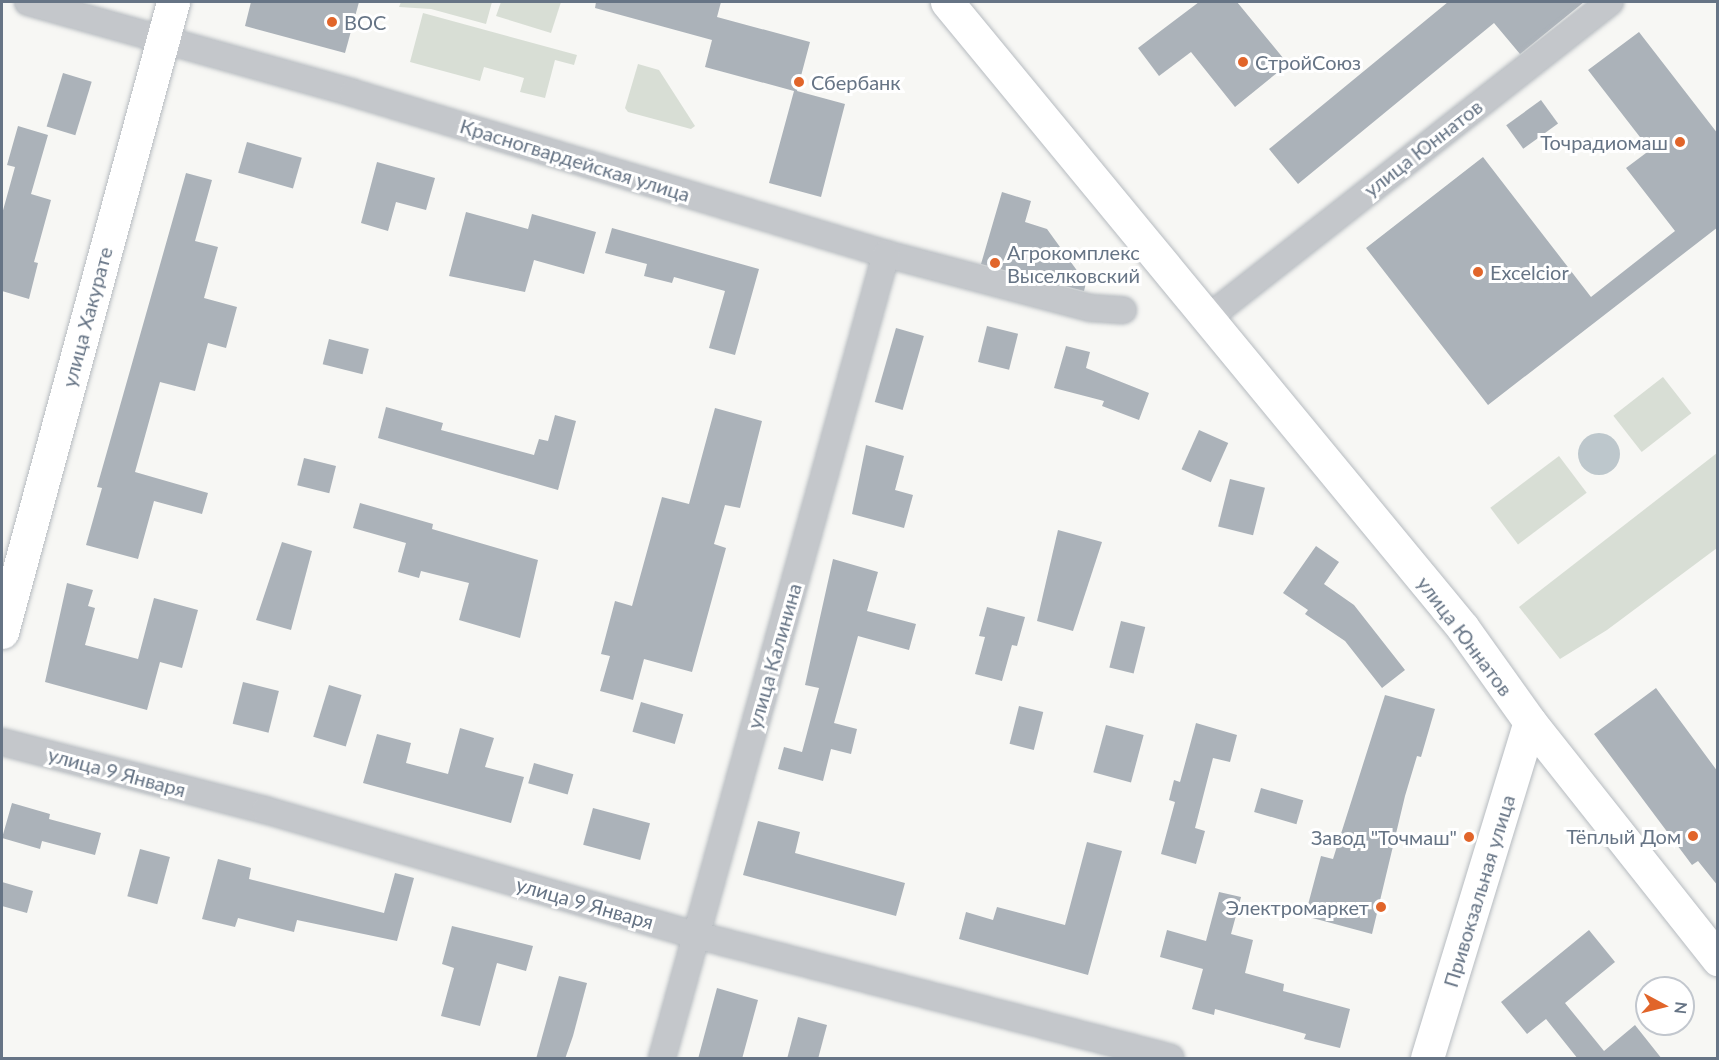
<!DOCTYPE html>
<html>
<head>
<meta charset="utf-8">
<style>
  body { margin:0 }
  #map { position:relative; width:1719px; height:1060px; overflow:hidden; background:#f7f7f4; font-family:Lato,sans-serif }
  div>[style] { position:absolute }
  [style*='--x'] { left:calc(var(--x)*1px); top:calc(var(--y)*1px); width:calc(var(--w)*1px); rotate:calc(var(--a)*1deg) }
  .green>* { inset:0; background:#d8ded5; transform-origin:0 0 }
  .water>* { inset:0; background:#bdc7cc }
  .round { border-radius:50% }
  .building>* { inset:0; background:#abb2b9; transform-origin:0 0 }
  .roads { filter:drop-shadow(0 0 2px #b6bbc0) drop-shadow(0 0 2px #b6bbc0) }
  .street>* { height:26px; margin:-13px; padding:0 13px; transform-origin:13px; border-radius:13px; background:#c4c7cb }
  .secondary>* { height:33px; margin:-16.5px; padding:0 16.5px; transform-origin:16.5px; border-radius:16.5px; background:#fff }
  .primary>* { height:33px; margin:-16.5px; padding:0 16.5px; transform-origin:16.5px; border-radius:16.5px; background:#fff }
  .dots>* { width:16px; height:16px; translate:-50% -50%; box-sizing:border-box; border:3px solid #fff; border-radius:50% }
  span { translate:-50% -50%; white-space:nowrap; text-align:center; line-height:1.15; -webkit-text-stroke:6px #fff; paint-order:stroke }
  .poi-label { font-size:20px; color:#667485 }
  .left { translate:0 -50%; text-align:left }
  .right { translate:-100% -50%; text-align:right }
  .street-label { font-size:20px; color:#667485 }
  .frame { position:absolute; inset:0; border:3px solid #667485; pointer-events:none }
  .north { position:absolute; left:1635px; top:976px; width:60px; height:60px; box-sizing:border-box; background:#fff; border:2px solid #c2c7ce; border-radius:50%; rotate:97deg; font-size:16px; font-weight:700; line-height:24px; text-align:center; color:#667485 }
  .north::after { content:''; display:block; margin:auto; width:21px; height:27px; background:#e1652a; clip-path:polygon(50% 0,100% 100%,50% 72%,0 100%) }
</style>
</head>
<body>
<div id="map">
  <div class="green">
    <i style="clip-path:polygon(401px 2px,492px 2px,486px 24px,431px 9px,399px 7px)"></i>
    <i style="clip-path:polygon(501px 2px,561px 2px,551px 33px,496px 16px)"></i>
    <i style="clip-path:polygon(423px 13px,577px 55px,574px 65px,555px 60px,545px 98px,520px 92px,524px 78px,484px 67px,480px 81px,410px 62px)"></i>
    <i style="clip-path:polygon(638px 64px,659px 70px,695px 126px,691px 129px,628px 112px,625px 108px)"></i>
    <i style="left:1663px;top:377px;width:46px;height:63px;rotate:52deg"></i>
    <i style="clip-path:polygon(1717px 453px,1717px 548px,1607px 630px,1560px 659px,1519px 607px)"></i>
    <i style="left:1559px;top:456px;width:46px;height:86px;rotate:53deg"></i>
  </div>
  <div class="water">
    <i class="round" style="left:1578px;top:433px;width:42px;height:42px"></i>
  </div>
  <div class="building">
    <i style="clip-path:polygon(251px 2px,359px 2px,345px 53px,245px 26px)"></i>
    <i style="clip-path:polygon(596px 2px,721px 2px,717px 17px,810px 42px,797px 91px,845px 104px,821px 197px,769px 183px,794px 91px,705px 67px,712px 40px,595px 8px)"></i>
    <i style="clip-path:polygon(1199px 2px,1237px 2px,1288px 64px,1235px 107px,1191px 52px,1159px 76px,1138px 48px)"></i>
    <i style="clip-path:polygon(1448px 2px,1584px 2px,1520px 54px,1494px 23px,1298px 184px,1269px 149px)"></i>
    <i style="clip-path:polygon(1639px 32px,1718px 134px,1718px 227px,1488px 405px,1366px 248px,1483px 157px,1591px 297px,1675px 231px,1626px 168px,1650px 150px,1588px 70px)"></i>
    <i style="left:63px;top:73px;width:30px;height:56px;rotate:17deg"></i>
    <i style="left:1541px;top:100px;width:29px;height:43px;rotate:54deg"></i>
    <i style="clip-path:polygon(18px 126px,48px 135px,31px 194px,51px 200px,34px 262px,38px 263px,29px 299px,2px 291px,2px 214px,15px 167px,7px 165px)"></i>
    <i style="left:247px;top:142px;width:57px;height:32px;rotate:16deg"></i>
    <i style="clip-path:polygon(377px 162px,435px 178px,426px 210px,396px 202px,388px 231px,361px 223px)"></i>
    <i style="clip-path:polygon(186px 173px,212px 180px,195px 241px,218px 247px,204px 298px,237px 307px,226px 348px,208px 343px,195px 391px,160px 382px,135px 472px,208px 493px,202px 514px,154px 501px,138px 559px,86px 545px,102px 488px,97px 487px)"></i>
    <i style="clip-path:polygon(1002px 192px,1031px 201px,1025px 222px,1047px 229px,1086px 283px,1084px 291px,981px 264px)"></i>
    <i style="clip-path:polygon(466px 212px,528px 229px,532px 214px,596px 232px,584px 274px,534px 260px,525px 292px,449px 276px)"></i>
    <i style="clip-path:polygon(612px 228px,759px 269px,735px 355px,709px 348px,725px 291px,674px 277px,672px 283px,644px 276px,647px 264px,605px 253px)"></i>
    <i style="left:987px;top:326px;width:32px;height:37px;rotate:14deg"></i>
    <i style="left:896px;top:328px;width:29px;height:77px;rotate:16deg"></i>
    <i style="left:329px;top:339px;width:41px;height:26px;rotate:14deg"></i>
    <i style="clip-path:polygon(1066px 346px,1090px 352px,1086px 368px,1149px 393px,1139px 420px,1102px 406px,1104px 401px,1054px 388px)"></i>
    <i style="clip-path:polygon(386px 407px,443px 423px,441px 430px,534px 455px,539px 439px,548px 441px,555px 415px,576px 421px,558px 490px,378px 438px)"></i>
    <i style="clip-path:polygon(715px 408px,762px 421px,740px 508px,725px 505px,714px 544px,726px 548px,692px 672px,644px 659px,633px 700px,600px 691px,610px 656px,601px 654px,615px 601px,632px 606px,662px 497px,689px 504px)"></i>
    <i style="left:1199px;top:430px;width:32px;height:43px;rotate:24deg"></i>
    <i style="clip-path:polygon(866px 445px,904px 456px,895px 490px,913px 495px,904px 528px,852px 514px)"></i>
    <i style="left:304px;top:458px;width:33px;height:28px;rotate:14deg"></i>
    <i style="left:1230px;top:479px;width:36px;height:49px;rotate:14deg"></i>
    <i style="clip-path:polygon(360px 503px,433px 524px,432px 529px,538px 560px,520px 638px,459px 620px,469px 583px,421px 571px,419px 578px,398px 572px,406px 543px,353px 528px)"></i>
    <i style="clip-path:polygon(1058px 530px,1102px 542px,1073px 631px,1037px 621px)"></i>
    <i style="clip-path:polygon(282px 542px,312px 551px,291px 630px,256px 620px)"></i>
    <i style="clip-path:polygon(1316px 546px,1339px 562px,1324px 584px,1354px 605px,1405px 670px,1382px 688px,1345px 641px,1305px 614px,1308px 610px,1283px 593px)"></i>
    <i style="clip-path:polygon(833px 559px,878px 572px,867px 611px,916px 624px,909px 650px,858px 636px,834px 723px,857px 729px,851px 754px,831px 749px,823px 781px,778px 769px,784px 747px,802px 752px,819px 688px,805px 685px)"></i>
    <i style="clip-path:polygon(67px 583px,93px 590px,88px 606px,95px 608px,85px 645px,138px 659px,154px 598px,198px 610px,182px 668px,160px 662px,147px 710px,45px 682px)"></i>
    <i style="clip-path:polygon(987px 607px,1025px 617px,1017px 646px,1012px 645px,1002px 681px,975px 674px,985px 637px,979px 636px)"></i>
    <i style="left:1121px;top:621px;width:25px;height:48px;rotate:14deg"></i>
    <i style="left:243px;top:682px;width:37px;height:43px;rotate:14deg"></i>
    <i style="left:329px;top:685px;width:34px;height:54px;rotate:17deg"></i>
    <i style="clip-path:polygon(1656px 688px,1718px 772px,1718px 886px,1698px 861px,1692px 865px,1594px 734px)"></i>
    <i style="clip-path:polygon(1385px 695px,1435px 709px,1421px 757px,1417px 756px,1405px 796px,1372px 934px,1305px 916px,1321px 856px,1333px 859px)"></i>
    <i style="left:641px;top:702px;width:44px;height:31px;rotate:16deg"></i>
    <i style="left:1019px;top:706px;width:25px;height:39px;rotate:14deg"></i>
    <i style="clip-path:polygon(1196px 723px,1237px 735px,1230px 762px,1213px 758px,1195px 828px,1205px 831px,1196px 864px,1161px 854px,1175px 802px,1169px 800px,1174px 780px,1180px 782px)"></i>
    <i style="left:1106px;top:725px;width:39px;height:49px;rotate:15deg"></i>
    <i style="clip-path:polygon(460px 728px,494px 738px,485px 767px,524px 777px,511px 823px,363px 783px,377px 734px,411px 743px,406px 763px,448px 774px)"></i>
    <i style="left:534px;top:763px;width:41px;height:21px;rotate:16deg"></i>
    <i style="left:1261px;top:788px;width:44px;height:25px;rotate:16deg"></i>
    <i style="clip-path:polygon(12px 803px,50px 814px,49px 819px,101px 833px,95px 855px,42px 841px,40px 849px,2px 838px)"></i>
    <i style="left:593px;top:808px;width:59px;height:38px;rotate:15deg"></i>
    <i style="clip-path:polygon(758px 821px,800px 832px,795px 853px,905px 883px,896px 916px,743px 875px)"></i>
    <i style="clip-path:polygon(1087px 842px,1122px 851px,1088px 975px,959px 939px,966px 912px,993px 920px,997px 907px,1065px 925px)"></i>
    <i style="left:140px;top:849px;width:31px;height:49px;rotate:15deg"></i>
    <i style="clip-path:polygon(218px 859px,251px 868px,249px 879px,384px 913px,395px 873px,414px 878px,397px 941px,297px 920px,294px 932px,238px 918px,235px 927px,202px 919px)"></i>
    <i style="clip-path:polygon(2px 882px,33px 891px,27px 913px,2px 906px)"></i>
    <i style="clip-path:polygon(1219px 892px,1241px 897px,1231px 934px,1253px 940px,1245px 973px,1284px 984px,1283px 991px,1350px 1009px,1340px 1048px,1304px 1039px,1306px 1034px,1215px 1009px,1214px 1015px,1192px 1009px,1203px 969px,1160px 957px,1167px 930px,1206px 941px)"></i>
    <i style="clip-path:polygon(452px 926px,533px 946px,526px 971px,497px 963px,480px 1026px,441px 1016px,454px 968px,442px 964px)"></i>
    <i style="clip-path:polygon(1589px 930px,1615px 962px,1565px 1003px,1604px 1051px,1635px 1025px,1662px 1059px,1578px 1059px,1546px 1019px,1527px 1034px,1501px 1002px)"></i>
    <i style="clip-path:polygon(559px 976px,587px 983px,573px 1036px,565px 1059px,536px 1059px)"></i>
    <i style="clip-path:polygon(717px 988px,758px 1000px,742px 1059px,698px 1059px)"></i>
    <i style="clip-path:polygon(798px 1017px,827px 1025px,818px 1059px,787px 1059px)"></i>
  </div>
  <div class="roads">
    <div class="street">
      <i style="--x:28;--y:2;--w:337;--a:15.6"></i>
      <i style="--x:353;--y:93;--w:557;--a:16.81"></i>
      <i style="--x:886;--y:254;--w:212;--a:14.8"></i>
      <i style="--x:1091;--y:308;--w:32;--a:4"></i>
      <i style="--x:1209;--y:317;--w:510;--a:-38.15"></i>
      <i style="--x:2;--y:742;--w:272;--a:14.5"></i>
      <i style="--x:265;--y:810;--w:449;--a:16.2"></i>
      <i style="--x:696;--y:935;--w:490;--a:14.5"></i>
      <i style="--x:662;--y:1058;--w:835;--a:-74.43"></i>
    </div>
    <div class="secondary">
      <i style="--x:947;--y:2;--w:811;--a:50.5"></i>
      <i style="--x:1463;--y:628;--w:115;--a:54.5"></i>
      <i style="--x:1530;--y:722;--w:303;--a:51.6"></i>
      <i style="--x:1427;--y:1058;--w:351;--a:-73"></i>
    </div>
    <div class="primary">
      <i style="--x:2;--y:632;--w:653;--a:-74.81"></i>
    </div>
  </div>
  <div class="dots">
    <i style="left:332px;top:22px;background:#e1652a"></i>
    <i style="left:1243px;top:62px;background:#e1652a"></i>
    <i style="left:799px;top:82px;background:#e1652a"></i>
    <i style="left:1680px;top:142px;background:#e1652a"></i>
    <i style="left:995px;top:263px;background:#e1652a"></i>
    <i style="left:1478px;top:272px;background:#e1652a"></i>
    <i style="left:1693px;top:836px;background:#e1652a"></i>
    <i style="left:1469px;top:837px;background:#e1652a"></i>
    <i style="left:1381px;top:907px;background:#e1652a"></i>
  </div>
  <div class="poi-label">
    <span class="left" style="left:344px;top:22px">ВОС</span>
    <span class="left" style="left:1255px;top:62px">СтройСоюз</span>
    <span class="left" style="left:811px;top:82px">Сбербанк</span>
    <span class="right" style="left:1668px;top:142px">Точрадиомаш</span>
    <span class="left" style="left:1007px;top:264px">Агрокомплекс<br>Выселковский</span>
    <span class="left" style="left:1490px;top:272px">Excelcior</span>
    <span class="right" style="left:1681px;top:836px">Тёплый Дом</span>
    <span class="right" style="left:1457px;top:837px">Завод "Точмаш"</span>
    <span class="right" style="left:1369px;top:907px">Электромаркет</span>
  </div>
  <div class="street-label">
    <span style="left:1423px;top:148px;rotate:-38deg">улица Юннатов</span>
    <span style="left:575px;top:160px;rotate:17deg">Красногвардейская улица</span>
    <span style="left:87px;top:317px;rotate:-75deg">улица Хакурате</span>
    <span style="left:1465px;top:636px;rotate:53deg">улица Юннатов</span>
    <span style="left:774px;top:656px;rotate:-74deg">улица Калинина</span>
    <span style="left:117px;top:772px;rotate:15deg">улица 9 Января</span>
    <span style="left:1479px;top:891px;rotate:-73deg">Привокзальная улица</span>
    <span style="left:585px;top:903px;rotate:16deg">улица 9 Января</span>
  </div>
  <div class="frame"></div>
  <div class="north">N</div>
</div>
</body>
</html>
